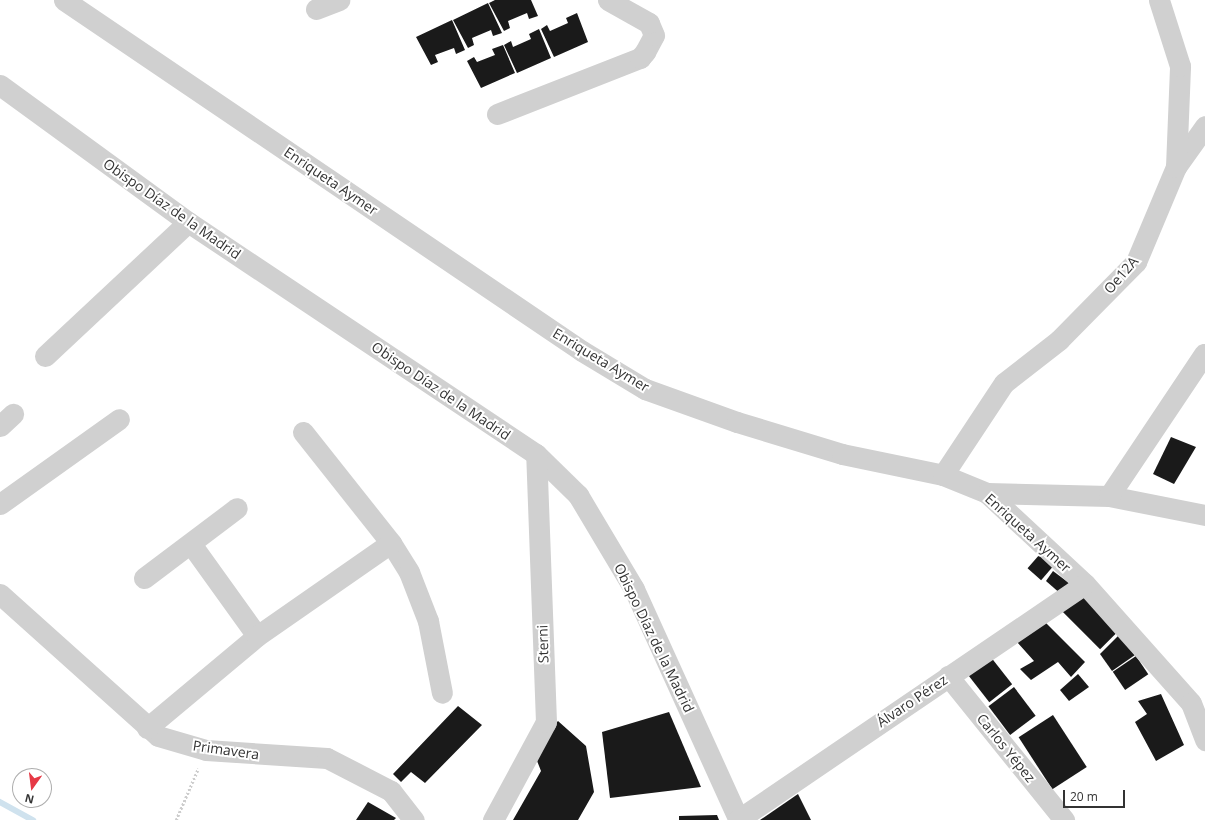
<!DOCTYPE html>
<html>
<head>
<meta charset="utf-8">
<style>
  body { margin:0 }
  #map { position:relative; width:1205px; height:820px; overflow:hidden; background:#fff; font-family:"Open Sans",sans-serif }
  div>[style] { position:absolute }
  [style*='--x'] { left:calc(var(--x)*1px); top:calc(var(--y)*1px); width:calc(var(--w)*1px); rotate:calc(var(--a)*1deg) }
  .stream>* { height:6px; margin:-3px; padding:0 3px; transform-origin:3px; border-radius:3px; background:#cfe2ee }
  .building>* { inset:0; background:#1a1a1a; transform-origin:0 0 }
  .path>* { height:2.5px; margin-top:-1.25px; transform-origin:0; background:repeating-linear-gradient(90deg,#cdcdcd 0 2px,transparent 0 4px) }
  .minor>* { height:21px; margin:-10.5px; padding:0 10.5px; transform-origin:10.5px; border-radius:10.5px; background:#d0d0d0 }
  span { translate:-50% -50%; white-space:nowrap; text-align:center; line-height:1.15; -webkit-text-stroke:4px #fff; paint-order:stroke }
  .street-label { font-size:14px; color:#333 }
  .north { position:absolute; left:12px; top:768px; width:40px; height:40px; box-sizing:border-box; background:#fff; border:1px solid #adadad; border-radius:50%; rotate:194deg; font-size:11px; font-weight:700; line-height:16px; text-align:center; color:#333 }
  .north::after { content:''; display:block; margin:auto; width:14px; height:18px; background:#e63946; clip-path:polygon(50% 0,100% 100%,50% 72%,0 100%) }
  .scale { position:absolute; left:1063px; top:790px; width:62px; height:18px; box-sizing:border-box; border:2px solid #333; border-top:0; padding-left:5px; font-size:12px; line-height:14px; white-space:nowrap; color:#333; -webkit-text-stroke:3px #fff; paint-order:stroke }
</style>
</head>
<body>
<div id="map">
  <div class="stream">
    <i style="--x:0;--y:802;--w:38;--a:29"></i>
  </div>
  <div class="building">
    <i style="clip-path:polygon(495px 0,531px 0,538px 16px,529px 19px,527px 13px,508px 21px,510px 28px,504px 31px,489px 3px)"></i>
    <i style="clip-path:polygon(488px 3px,502px 33px,493px 36px,491px 30px,472px 38px,474px 45px,468px 48px,453px 20px)"></i>
    <i style="clip-path:polygon(577px 13px,588px 42px,554px 57px,541px 29px,547px 25px,550px 31px,568px 23px,566px 18px)"></i>
    <i style="clip-path:polygon(452px 20px,465px 50px,456px 54px,454px 48px,435px 55px,438px 62px,431px 65px,416px 37px)"></i>
    <i style="clip-path:polygon(539px 29px,551px 58px,517px 73px,504px 45px,511px 41px,513px 47px,531px 39px,529px 34px)"></i>
    <i style="clip-path:polygon(503px 45px,515px 73px,481px 88px,467px 61px,474px 57px,477px 62px,495px 55px,492px 49px)"></i>
    <i style="clip-path:polygon(1171px 437px,1196px 447px,1174px 484px,1153px 474px)"></i>
    <i style="left:1040px;top:554px;width:18px;height:19px;rotate:41deg"></i>
    <i style="clip-path:polygon(1053px 571px,1073px 586px,1062px 595px,1046px 581px)"></i>
    <i style="left:1081px;top:592px;width:54px;height:27px;rotate:45deg"></i>
    <i style="clip-path:polygon(1043px 620px,1085px 662px,1071px 677px,1058px 662px,1031px 680px,1020px 669px,1034px 661px,1017px 642px)"></i>
    <i style="clip-path:polygon(1119px 635px,1135px 655px,1112px 671px,1100px 654px)"></i>
    <i style="left:990px;top:656px;width:36px;height:29px;rotate:52deg"></i>
    <i style="left:1136px;top:656px;width:22px;height:28px;rotate:56deg"></i>
    <i style="clip-path:polygon(1078px 674px,1089px 687px,1069px 701px,1060px 690px)"></i>
    <i style="left:1014px;top:687px;width:36px;height:32px;rotate:53deg"></i>
    <i style="clip-path:polygon(1161px 694px,1184px 745px,1156px 761px,1135px 722px,1147px 714px,1138px 701px)"></i>
    <i style="clip-path:polygon(458px 706px,482px 725px,425px 783px,411px 772px,401px 782px,393px 774px)"></i>
    <i style="clip-path:polygon(669px 712px,701px 787px,610px 798px,602px 732px)"></i>
    <i style="left:1053px;top:715px;width:62px;height:41px;rotate:57deg"></i>
    <i style="clip-path:polygon(558px 721px,586px 746px,594px 792px,578px 820px,513px 820px,541px 771px,532px 748px)"></i>
    <i style="clip-path:polygon(798px 794px,811px 820px,760px 820px)"></i>
    <i style="clip-path:polygon(368px 802px,396px 818px,394px 820px,356px 820px)"></i>
    <i style="clip-path:polygon(717px 815px,719px 820px,679px 820px,679px 816px)"></i>
  </div>
  <div class="path">
    <i style="--x:176;--y:820;--w:56;--a:-66.7"></i>
  </div>
  <div class="minor">
    <i style="--x:64;--y:0;--w:626;--a:34.12"></i>
    <i style="--x:582;--y:351;--w:74;--a:31.1"></i>
    <i style="--x:645;--y:389;--w:98;--a:19.7"></i>
    <i style="--x:737;--y:422;--w:110;--a:16.9"></i>
    <i style="--x:842;--y:454;--w:103;--a:11.7"></i>
    <i style="--x:943;--y:475;--w:48;--a:22.2"></i>
    <i style="--x:987;--y:493;--w:134;--a:42.9"></i>
    <i style="--x:1085;--y:584;--w:159;--a:48.3"></i>
    <i style="--x:1191;--y:703;--w:40;--a:69"></i>
    <i style="--x:316;--y:9;--w:25;--a:-21"></i>
    <i style="--x:0;--y:85;--w:233;--a:36.1"></i>
    <i style="--x:188;--y:222;--w:418;--a:33.7"></i>
    <i style="--x:536;--y:454;--w:59;--a:44.3"></i>
    <i style="--x:578;--y:495;--w:109;--a:59.2"></i>
    <i style="--x:634;--y:589;--w:254;--a:65.6"></i>
    <i style="--x:497;--y:114;--w:154;--a:-21.4"></i>
    <i style="--x:640;--y:58;--w:8;--a:-50"></i>
    <i style="--x:645;--y:52;--w:19;--a:-62"></i>
    <i style="--x:654;--y:35;--w:13;--a:-113"></i>
    <i style="--x:649;--y:23;--w:47;--a:-150.7"></i>
    <i style="--x:1176;--y:167;--w:50;--a:-54.7"></i>
    <i style="--x:45;--y:356;--w:196;--a:-43.1"></i>
    <i style="--x:0;--y:426;--w:18;--a:-43"></i>
    <i style="--x:303;--y:432;--w:142;--a:51.6"></i>
    <i style="--x:391;--y:543;--w:34;--a:58"></i>
    <i style="--x:409;--y:572;--w:53;--a:68.8"></i>
    <i style="--x:428;--y:621;--w:73;--a:79"></i>
    <i style="--x:943;--y:475;--w:110;--a:-56.5"></i>
    <i style="--x:1004;--y:383;--w:70;--a:-38"></i>
    <i style="--x:1059;--y:340;--w:110;--a:-45.4"></i>
    <i style="--x:1136;--y:262;--w:103;--a:-67.2"></i>
    <i style="--x:1176;--y:167;--w:101;--a:-87.7"></i>
    <i style="--x:1180;--y:66;--w:69;--a:-107.7"></i>
    <i style="--x:987;--y:493;--w:122;--a:1.4"></i>
    <i style="--x:1109;--y:496;--w:98;--a:11.2"></i>
    <i style="--x:1109;--y:496;--w:171;--a:-56.2"></i>
    <i style="--x:0;--y:504;--w:146;--a:-35.5"></i>
    <i style="--x:191;--y:544;--w:113;--a:54.3"></i>
    <i style="--x:144;--y:578;--w:116;--a:-37"></i>
    <i style="--x:0;--y:594;--w:212;--a:41.9"></i>
    <i style="--x:158;--y:736;--w:50;--a:16.3"></i>
    <i style="--x:206;--y:750;--w:121;--a:3.8"></i>
    <i style="--x:327;--y:758;--w:72;--a:27.3"></i>
    <i style="--x:391;--y:791;--w:37;--a:52"></i>
    <i style="--x:948;--y:676;--w:185;--a:51.1"></i>
    <i style="--x:147;--y:728;--w:143;--a:-39.9"></i>
    <i style="--x:257;--y:636;--w:163;--a:-34.8"></i>
    <i style="--x:739;--y:819;--w:418;--a:-34.2"></i>
    <i style="--x:493;--y:820;--w:111;--a:-61.6"></i>
    <i style="--x:546;--y:722;--w:268;--a:-92.1"></i>
  </div>
  <div class="street-label">
    <span style="left:331px;top:181px;rotate:34deg">Enriqueta Aymer</span>
    <span style="left:172px;top:209px;rotate:35deg">Obispo Díaz de la Madrid</span>
    <span style="left:1121px;top:275px;rotate:-49deg">Oe12A</span>
    <span style="left:601px;top:360px;rotate:31deg">Enriqueta Aymer</span>
    <span style="left:441px;top:391px;rotate:34deg">Obispo Díaz de la Madrid</span>
    <span style="left:1028px;top:533px;rotate:42deg">Enriqueta Aymer</span>
    <span style="left:654px;top:638px;rotate:64deg">Obispo Díaz de la Madrid</span>
    <span style="left:543px;top:644px;rotate:-92deg">Sterni</span>
    <span style="left:912px;top:701px;rotate:-34deg">Álvaro Pérez</span>
    <span style="left:1006px;top:748px;rotate:51deg">Carlos Yépez</span>
    <span style="left:226px;top:750px;rotate:8deg">Primavera</span>
  </div>
  <div class="north">N</div>
  <div class="scale">20 m</div>
</div>
</body>
</html>
